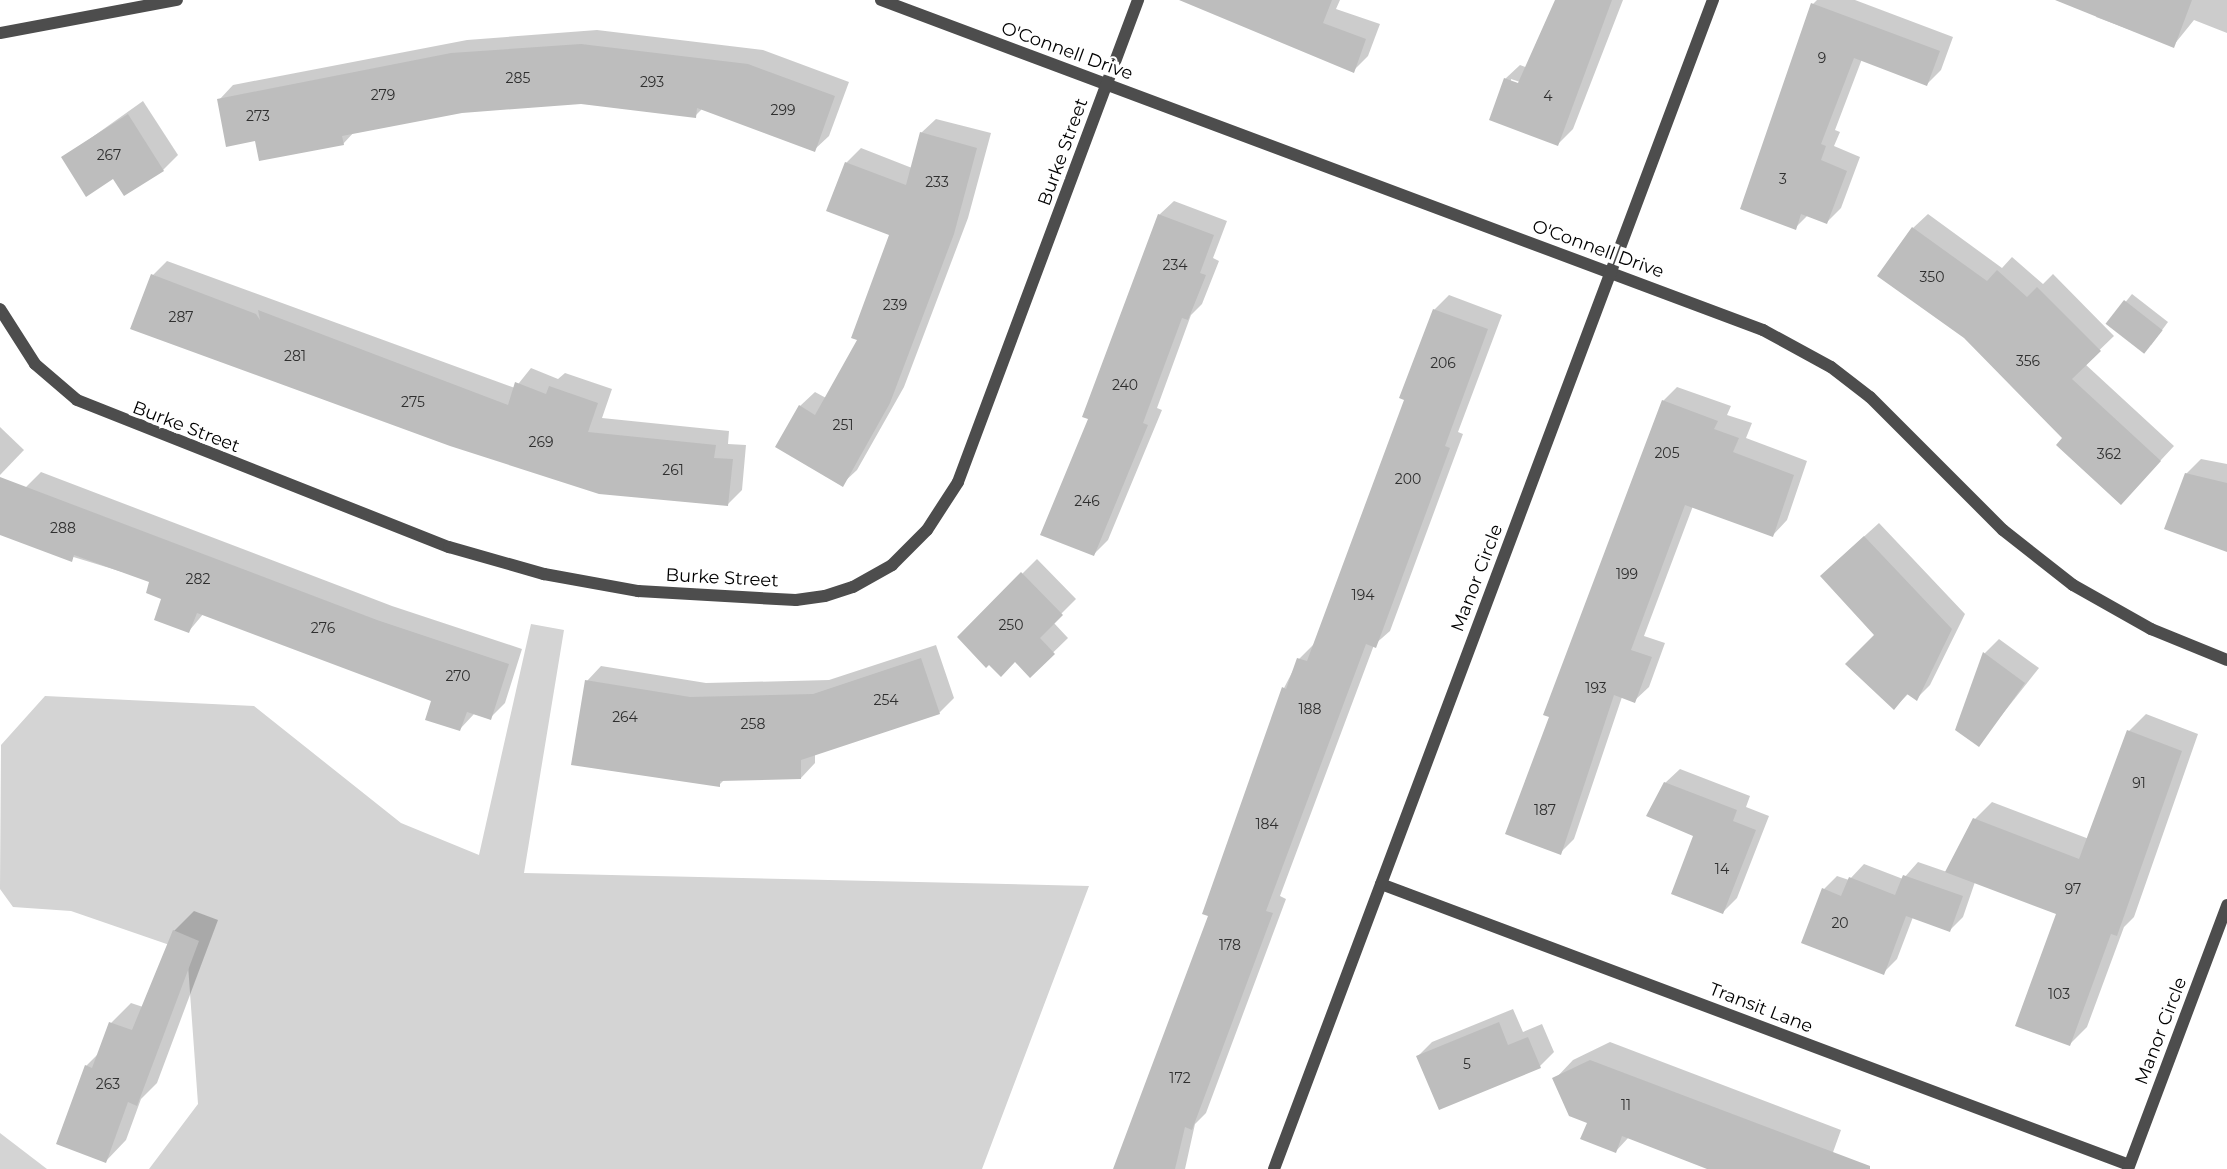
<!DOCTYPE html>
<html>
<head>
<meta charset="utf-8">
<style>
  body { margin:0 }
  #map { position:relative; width:2227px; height:1169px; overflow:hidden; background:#fff; font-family:Montserrat,sans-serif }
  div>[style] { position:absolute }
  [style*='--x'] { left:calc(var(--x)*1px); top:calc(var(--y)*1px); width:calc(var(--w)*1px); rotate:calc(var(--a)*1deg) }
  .green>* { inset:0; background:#d4d4d4 }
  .shadow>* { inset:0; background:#0003 }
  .building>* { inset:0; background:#bdbdbd; transform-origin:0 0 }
  .minor>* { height:12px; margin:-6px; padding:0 6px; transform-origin:6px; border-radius:6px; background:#4d4d4d }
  span { translate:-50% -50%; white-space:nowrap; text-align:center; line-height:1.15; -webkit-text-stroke:7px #fff; paint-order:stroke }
  .number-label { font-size:14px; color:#2f2f2f }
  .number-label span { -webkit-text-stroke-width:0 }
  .street-label { font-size:18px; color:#000 }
</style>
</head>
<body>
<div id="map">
  <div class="green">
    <i style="clip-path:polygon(531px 624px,564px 630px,524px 873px,1089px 886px,982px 1169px,149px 1169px,198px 1104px,187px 951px,71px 911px,13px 907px,0 889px,1px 745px,45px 696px,254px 706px,401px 823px,479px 855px)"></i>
    <i style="clip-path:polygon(0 1133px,47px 1169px,0 1169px)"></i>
  </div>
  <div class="shadow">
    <i style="clip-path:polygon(1250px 0,1340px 0,1336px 9px,1380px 24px,1368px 56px,1353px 71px)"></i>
    <i style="clip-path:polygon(evenodd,1557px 0,1623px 0,1573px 129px,1558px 144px,1505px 79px,1520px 65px,1528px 68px,1557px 0,1511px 79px,1526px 84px,1511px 83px,1511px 79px)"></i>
    <i style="clip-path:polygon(1817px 0,1855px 0,1953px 37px,1941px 70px,1927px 84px,1862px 59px,1835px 130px,1840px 132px,1834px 146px,1860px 157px,1841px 208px,1827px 222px,1808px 215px,1795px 228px,1813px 4px)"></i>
    <i style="clip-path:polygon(2103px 0,2227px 0,2227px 33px,2194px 20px,2173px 46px,2096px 17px)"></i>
    <i style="clip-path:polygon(597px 30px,763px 50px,849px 82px,829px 136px,814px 150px,703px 108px,695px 116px,581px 103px,462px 111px,355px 131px,343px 144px,256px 139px,219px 100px,233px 85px,467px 40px)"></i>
    <i style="clip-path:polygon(143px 101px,178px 155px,163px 170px,114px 177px,63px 158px)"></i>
    <i style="clip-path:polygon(936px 119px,991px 133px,968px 218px,904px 387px,857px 470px,842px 484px,800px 406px,815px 392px,826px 398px,860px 339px,892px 234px,846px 163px,861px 148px,912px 168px,921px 133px)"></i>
    <i style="clip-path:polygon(1174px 201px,1227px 221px,1213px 258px,1219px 261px,1202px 304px,1191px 315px,1157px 408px,1162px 410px,1108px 540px,1094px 554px,1090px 418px,1159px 215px)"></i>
    <i style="clip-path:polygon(1928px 214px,2002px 268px,2012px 257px,2043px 284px,2053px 274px,2114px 336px,2085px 364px,2174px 446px,2135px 488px,2064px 438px,1913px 228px)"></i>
    <i style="clip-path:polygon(167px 261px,515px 388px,531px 368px,558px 379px,565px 373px,612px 389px,602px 418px,729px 431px,728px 444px,746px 445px,742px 490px,727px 505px,599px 492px,153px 275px)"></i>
    <i style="clip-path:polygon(2132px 294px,2168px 322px,2151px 345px,2108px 324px)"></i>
    <i style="clip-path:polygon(1449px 295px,1502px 315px,1458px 432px,1463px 434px,1390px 631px,1374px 645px,1280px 896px,1286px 899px,1206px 1113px,1195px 1124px,1185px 1169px,1116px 1169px,1210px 915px,1284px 688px,1299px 659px,1314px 644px,1407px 399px,1434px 310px)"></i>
    <i style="clip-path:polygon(1677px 387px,1731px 406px,1727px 415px,1752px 423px,1746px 438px,1807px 461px,1787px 520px,1773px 535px,1693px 506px,1644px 636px,1665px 643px,1649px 687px,1634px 701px,1622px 697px,1574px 839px,1560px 853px,1551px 716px,1663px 401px)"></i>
    <i style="clip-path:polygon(0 427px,24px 450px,0 475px)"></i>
    <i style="clip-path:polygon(2201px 459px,2227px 464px,2227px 550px,2186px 474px)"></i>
    <i style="clip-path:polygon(41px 472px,392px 606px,522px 649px,505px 703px,490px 718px,474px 714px,460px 729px,433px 700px,204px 613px,189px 631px,152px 581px,8px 537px,26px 487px)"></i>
    <i style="clip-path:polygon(1879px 523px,1965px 614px,1930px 685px,1916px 699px,1909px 693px,1894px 708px,1876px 635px,1836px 562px)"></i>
    <i style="clip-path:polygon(1037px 559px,1076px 599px,1053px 622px,1068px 638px,1030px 675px,1015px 660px,959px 637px)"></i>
    <i style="clip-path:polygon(1999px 639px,2039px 668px,1978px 745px,1957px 729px,1985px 653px)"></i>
    <i style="clip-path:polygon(936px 645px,954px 698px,939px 713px,815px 753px,815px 763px,801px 778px,725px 779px,719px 785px,587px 681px,601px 666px,706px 683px,829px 680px)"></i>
    <i style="clip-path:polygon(2146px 714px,2198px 734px,2134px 917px,2124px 927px,2087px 1027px,2070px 1044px,2058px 913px,1975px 882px,1963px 917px,1950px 930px,1913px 917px,1897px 959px,1883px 973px,1824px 889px,1837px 876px,1849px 880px,1864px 864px,1903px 879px,1918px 862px,1947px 872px,1975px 819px,1992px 802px,2089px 839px,2129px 731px)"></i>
    <i style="clip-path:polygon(1680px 769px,1750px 796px,1746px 807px,1769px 816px,1737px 898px,1723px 912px,1695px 835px,1665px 783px)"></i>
    <i style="clip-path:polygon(194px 911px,218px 920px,157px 1083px,141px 1099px,126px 1140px,106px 1161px,86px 1066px,100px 1052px,111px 1023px,131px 1003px,143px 1007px,174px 931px)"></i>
    <i style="clip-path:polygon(1513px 1009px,1523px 1032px,1542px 1024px,1554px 1052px,1540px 1066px,1418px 1056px,1432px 1042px)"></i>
    <i style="clip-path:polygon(1610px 1042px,1841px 1130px,1827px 1169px,1713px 1169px,1629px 1137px,1616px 1151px,1555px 1079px,1573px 1060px)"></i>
  </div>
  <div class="building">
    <i style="clip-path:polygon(1179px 0,1332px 0,1323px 23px,1366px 39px,1354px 73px)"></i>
    <i style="clip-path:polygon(1555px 0,1612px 0,1558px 146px,1489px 120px,1504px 78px,1518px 83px)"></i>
    <i style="clip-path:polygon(2055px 0,2192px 0,2174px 48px)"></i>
    <i style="clip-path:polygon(1811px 3px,1940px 51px,1927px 86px,1854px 58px,1821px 144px,1826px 146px,1821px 160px,1847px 171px,1827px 224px,1801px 214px,1796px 230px,1740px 209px)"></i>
    <i style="clip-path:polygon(581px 44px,748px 64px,835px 96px,815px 152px,697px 108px,696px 118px,581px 104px,462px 113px,342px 136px,344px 145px,259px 161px,255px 141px,226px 147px,217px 99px,451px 53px)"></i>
    <i style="clip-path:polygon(128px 114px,164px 171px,124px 196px,113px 179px,86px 197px,61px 157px)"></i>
    <i style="clip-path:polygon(920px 132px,977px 148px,954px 234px,890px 403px,843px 487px,775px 447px,799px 405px,815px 415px,857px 340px,851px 338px,889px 235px,826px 211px,845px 162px,906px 185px)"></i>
    <i style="clip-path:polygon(1158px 214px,1214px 235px,1200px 273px,1206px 275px,1188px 320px,1182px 318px,1143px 423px,1148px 425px,1094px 556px,1040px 535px,1088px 419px,1082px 417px)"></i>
    <i style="clip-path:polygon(1912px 227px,1987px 281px,1997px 270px,2027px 297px,2037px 287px,2101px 351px,2072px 379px,2161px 461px,2121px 505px,2056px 445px,2062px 438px,1964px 338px,1877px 276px)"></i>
    <i style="clip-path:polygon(151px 274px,256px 314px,260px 320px,258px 310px,508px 405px,515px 382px,546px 394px,549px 386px,598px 403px,588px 432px,716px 445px,714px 458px,733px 459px,728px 506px,599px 494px,450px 446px,130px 329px)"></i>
    <i style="left:2124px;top:300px;width:49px;height:30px;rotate:38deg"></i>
    <i style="clip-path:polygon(1433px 309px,1488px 329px,1445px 446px,1450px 448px,1376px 648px,1366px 644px,1266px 911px,1273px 913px,1223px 1047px,1192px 1130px,1185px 1127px,1175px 1169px,1113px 1169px,1208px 916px,1202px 914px,1282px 687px,1286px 689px,1297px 658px,1307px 661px,1404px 400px,1399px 398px)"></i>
    <i style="clip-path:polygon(1662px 400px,1718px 421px,1714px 429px,1739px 438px,1733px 452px,1794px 475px,1773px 537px,1685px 505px,1631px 650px,1652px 657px,1635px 703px,1614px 695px,1561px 855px,1505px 834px,1549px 717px,1543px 715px)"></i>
    <i style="clip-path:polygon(2185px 473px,2227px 483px,2227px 552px,2164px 529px)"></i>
    <i style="clip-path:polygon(0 477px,377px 620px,509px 664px,491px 720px,467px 712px,460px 731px,425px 720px,431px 701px,197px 613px,189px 633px,154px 620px,161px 599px,146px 593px,149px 582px,74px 555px,72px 562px,0 535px)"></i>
    <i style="clip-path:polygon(1864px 536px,1952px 629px,1917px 701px,1907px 694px,1894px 710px,1845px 664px,1874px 635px,1820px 576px)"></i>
    <i style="clip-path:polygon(1021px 572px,1063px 615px,1040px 638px,1055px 654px,1030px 678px,1015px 662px,1001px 677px,989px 665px,986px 668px,957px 637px)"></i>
    <i style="clip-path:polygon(1983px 652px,2025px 683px,1979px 747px,1955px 730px)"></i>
    <i style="clip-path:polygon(921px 658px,940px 714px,801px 760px,801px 779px,720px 781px,720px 787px,571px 765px,585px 680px,690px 697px,813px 694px)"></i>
    <i style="clip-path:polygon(2127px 730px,2182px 751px,2117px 936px,2111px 934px,2070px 1046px,2015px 1026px,2056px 914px,1945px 872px,1973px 818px,2079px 859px)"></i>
    <i style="clip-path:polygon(1664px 782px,1737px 810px,1733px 821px,1756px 830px,1723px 914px,1671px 894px,1693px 836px,1646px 816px)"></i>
    <i style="clip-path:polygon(1903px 875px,1963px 896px,1950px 932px,1906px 916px,1884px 975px,1801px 943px,1822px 888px,1841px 896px,1849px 877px,1895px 895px)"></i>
    <i style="clip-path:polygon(173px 930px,199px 941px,137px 1106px,128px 1102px,106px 1163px,56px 1144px,85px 1065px,92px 1068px,109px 1022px,132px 1030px)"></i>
    <i style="clip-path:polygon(1499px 1022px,1508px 1045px,1528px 1037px,1541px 1068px,1439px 1110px,1416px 1056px)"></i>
    <i style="clip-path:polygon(1590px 1060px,1870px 1166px,1870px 1169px,1707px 1169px,1622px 1136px,1616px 1153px,1580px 1139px,1587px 1123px,1569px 1116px,1552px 1078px)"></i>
  </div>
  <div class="minor">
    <i style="--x:881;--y:0;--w:942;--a:20.51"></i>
    <i style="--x:1763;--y:330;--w:77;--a:28.6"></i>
    <i style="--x:1831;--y:367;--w:49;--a:37.6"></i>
    <i style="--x:1870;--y:397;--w:188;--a:45"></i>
    <i style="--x:2003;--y:530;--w:89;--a:38.2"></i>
    <i style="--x:2073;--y:585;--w:90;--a:29.4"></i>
    <i style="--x:2151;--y:629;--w:82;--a:22.2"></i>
    <i style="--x:0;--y:33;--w:180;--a:-10.6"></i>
    <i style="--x:0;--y:309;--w:65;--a:57.5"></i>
    <i style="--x:35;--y:364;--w:55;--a:40.6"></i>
    <i style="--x:77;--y:400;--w:400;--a:21.6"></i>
    <i style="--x:449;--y:547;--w:99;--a:15.9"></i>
    <i style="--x:544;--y:574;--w:96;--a:10.3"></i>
    <i style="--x:638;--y:591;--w:158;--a:3.3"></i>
    <i style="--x:796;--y:600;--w:29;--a:-8"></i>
    <i style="--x:825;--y:596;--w:29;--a:-18"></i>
    <i style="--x:853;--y:587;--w:45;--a:-29.4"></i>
    <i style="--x:892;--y:565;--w:49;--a:-45"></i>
    <i style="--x:927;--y:530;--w:57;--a:-57.1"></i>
    <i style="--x:958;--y:482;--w:515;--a:-69.52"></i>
    <i style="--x:1381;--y:884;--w:799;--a:20.59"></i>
    <i style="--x:1274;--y:1169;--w:1249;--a:-69.42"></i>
    <i style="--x:2128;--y:1169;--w:282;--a:-69.4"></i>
  </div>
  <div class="number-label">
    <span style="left:1822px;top:58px">9</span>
    <span style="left:518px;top:78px">285</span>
    <span style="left:652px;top:82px">293</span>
    <span style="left:383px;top:95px">279</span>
    <span style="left:1548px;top:96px">4</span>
    <span style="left:783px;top:110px">299</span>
    <span style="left:258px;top:116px">273</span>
    <span style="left:109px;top:155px">267</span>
    <span style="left:1783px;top:179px">3</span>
    <span style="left:937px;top:182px">233</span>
    <span style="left:1175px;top:265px">234</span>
    <span style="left:1932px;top:277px">350</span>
    <span style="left:895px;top:305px">239</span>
    <span style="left:181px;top:317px">287</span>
    <span style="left:295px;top:356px">281</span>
    <span style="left:2028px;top:361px">356</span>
    <span style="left:1443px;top:363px">206</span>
    <span style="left:1125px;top:385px">240</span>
    <span style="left:413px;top:402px">275</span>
    <span style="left:843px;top:425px">251</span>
    <span style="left:541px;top:442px">269</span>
    <span style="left:1667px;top:453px">205</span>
    <span style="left:2109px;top:454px">362</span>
    <span style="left:673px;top:470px">261</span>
    <span style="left:1408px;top:479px">200</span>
    <span style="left:1087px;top:501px">246</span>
    <span style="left:63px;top:528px">288</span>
    <span style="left:1627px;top:574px">199</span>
    <span style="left:198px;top:579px">282</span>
    <span style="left:1363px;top:595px">194</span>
    <span style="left:1011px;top:625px">250</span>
    <span style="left:323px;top:628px">276</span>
    <span style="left:458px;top:676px">270</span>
    <span style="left:1596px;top:688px">193</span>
    <span style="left:886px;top:700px">254</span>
    <span style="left:1310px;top:709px">188</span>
    <span style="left:625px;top:717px">264</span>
    <span style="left:753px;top:724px">258</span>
    <span style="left:2139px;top:783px">91</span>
    <span style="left:1545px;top:810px">187</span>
    <span style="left:1267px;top:824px">184</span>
    <span style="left:1722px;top:869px">14</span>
    <span style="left:2073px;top:889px">97</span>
    <span style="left:1840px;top:923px">20</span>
    <span style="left:1230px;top:945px">178</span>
    <span style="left:2059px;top:994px">103</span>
    <span style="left:1467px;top:1064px">5</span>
    <span style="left:1180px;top:1078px">172</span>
    <span style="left:108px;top:1084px">263</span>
    <span style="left:1626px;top:1105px">11</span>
  </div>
  <div class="street-label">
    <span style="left:1067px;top:51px;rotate:20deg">O'Connell Drive</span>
    <span style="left:1063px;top:152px;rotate:-70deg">Burke Street</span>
    <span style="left:1598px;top:249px;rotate:20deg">O'Connell Drive</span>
    <span style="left:186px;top:427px;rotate:21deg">Burke Street</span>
    <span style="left:722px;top:578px;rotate:3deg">Burke Street</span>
    <span style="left:1477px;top:578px;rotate:-69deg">Manor Circle</span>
    <span style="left:1761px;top:1008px;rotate:21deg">Transit Lane</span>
    <span style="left:2161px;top:1031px;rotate:-69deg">Manor Circle</span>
  </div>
</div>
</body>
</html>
